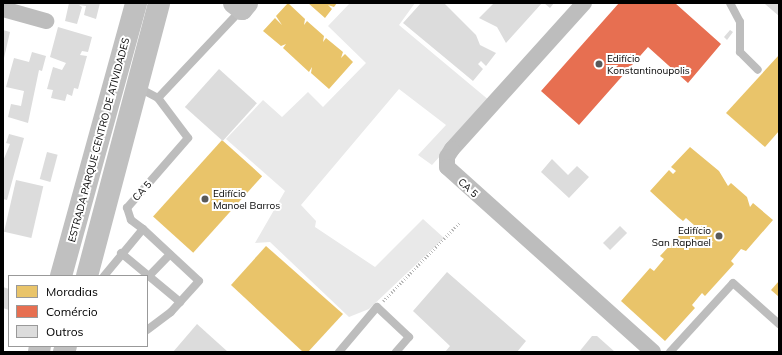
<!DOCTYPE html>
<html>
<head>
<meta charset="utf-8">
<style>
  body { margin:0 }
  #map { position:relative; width:782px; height:355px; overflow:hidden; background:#fff; font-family:Mulish,sans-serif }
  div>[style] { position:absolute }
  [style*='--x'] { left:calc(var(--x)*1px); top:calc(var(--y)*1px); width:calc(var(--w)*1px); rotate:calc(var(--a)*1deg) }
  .green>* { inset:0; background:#e9e9e9 }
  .homes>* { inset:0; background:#e9c46a; transform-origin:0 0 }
  .shops>* { inset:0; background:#e76f51 }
  .building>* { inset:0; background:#dcdcdc; transform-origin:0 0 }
  .path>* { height:2.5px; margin-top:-1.25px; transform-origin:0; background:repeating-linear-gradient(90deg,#b8b8b8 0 1px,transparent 0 3px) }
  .lane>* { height:8px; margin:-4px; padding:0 4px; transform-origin:4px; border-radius:4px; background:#bdbdbd }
  .street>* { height:16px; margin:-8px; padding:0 8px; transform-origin:8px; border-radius:8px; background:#bdbdbd }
  .secondary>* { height:22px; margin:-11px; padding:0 11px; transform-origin:11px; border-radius:11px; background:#c0c0c0 }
  .dots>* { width:11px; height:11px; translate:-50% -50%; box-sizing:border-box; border:2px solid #fff; border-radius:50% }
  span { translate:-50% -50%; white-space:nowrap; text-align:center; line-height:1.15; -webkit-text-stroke:4px #fff; paint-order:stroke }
  .poi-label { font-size:10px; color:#000 }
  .left { translate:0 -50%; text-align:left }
  .right { translate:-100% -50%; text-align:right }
  .street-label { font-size:10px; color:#000 }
  .frame { position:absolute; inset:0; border:4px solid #000; pointer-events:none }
  .legend { position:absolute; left:8px; top:275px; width:140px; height:72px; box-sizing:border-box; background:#fff; border:1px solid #999; margin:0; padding:5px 7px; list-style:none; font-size:12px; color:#000 }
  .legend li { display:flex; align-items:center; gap:8px; height:20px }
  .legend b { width:20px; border:1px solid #999 }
</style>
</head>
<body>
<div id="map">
  <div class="green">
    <i style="clip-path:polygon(350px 3px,415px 3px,399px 25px,490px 101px,432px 165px,418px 155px,446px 125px,399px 89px,301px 205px,316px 221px,315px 227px,375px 267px,423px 219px,444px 238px,369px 309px,349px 317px,270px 242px,255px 243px,285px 191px,226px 139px,263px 100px,282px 117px,308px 92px,323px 107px,366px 63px,328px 26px)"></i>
  </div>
  <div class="homes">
    <i style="clip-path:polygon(288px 3px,305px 19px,304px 25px,307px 21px,324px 36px,323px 42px,326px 38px,343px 52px,341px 58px,345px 54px,353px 62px,329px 89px,311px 73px,312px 67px,309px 72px,283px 48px,286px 44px,281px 46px,263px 31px,275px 18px,282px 25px,276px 16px)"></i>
    <i style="clip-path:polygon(308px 3px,337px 3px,334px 7px,328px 5px,332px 9px,325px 18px)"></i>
    <i style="clip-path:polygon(779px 55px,779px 131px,765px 147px,726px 113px)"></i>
    <i style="left:222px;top:140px;width:54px;height:103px;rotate:42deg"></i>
    <i style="clip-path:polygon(690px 147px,719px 171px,728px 186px,731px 183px,747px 197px,750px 207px,753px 203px,773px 220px,746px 251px,741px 249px,731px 261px,734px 264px,705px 296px,702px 293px,692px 305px,695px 308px,665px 341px,621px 301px,650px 268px,654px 271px,664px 259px,660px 256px,689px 225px,694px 225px,686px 218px,683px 221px,678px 217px,650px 191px,669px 170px,673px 174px,676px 171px,671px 167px)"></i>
    <i style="clip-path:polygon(266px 246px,343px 314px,308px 352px,303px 352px,231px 285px)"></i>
    <i style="clip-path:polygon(779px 281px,779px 297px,771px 290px)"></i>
  </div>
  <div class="shops">
    <i style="clip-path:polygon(619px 3px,675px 3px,721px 44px,688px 83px,648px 47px,579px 125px,541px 91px)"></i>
  </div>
  <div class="building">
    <i style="clip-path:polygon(69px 3px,100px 3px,96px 19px,84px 15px,86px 6px,79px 5px,82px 7px,77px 24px,65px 21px)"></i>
    <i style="clip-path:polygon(421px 3px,444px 3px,476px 35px,480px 45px,496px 53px,486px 66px,481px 61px,478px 64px,483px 69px,473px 81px,403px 23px)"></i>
    <i style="clip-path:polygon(494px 3px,542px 3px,506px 43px,497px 27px,479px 18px)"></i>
    <i style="clip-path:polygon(544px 3px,554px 3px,550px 8px)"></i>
    <i style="clip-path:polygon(767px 3px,779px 3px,779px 16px,765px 4px)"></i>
    <i style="clip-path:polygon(58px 27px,92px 37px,88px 52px,82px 51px,80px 55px,87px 56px,78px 89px,74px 88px,72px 96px,67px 94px,65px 101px,51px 98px,53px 90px,47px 89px,53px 67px,62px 70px,66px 63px,50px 57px)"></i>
    <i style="clip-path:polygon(3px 30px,10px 32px,4px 58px,3px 57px)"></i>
    <i style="clip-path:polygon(730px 30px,733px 32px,727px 40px,724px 37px)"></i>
    <i style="clip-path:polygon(32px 52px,46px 56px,42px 71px,39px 70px,28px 123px,8px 117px,11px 104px,21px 106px,24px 91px,6px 87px,14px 58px,29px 62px)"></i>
    <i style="left:219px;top:69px;width:51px;height:51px;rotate:42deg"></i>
    <i style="clip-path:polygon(9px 134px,24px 138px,7px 200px,3px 199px,3px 161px,10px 144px,6px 143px)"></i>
    <i style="left:47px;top:152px;width:11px;height:28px;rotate:15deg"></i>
    <i style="clip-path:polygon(552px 159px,568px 175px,577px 166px,589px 177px,569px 198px,541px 172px)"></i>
    <i style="left:16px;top:180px;width:28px;height:53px;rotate:13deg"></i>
    <i style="left:620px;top:226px;width:10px;height:24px;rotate:45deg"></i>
    <i style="clip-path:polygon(447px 272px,526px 341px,517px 352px,445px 352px,450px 346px,413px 311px)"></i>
    <i style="clip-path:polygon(3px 287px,9px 289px,9px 310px,3px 308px)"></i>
    <i style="clip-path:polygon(197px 324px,228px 352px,173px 352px)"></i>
    <i style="clip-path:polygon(592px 336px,597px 336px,615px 352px,579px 352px)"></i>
  </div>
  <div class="path">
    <i style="--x:383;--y:301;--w:109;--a:-45.7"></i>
  </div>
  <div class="lane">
    <i style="--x:730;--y:3;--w:21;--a:62"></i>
    <i style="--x:740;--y:22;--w:30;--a:90"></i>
    <i style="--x:740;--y:52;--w:25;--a:45"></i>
    <i style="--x:158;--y:98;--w:121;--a:-46.7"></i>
    <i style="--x:143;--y:229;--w:76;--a:42.9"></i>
    <i style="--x:199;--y:281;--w:42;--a:132.1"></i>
    <i style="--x:171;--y:312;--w:30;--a:143"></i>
    <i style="--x:121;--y:253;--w:77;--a:39.7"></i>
    <i style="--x:104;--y:276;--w:61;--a:-50.3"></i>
    <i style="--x:143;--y:229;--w:15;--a:-143"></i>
    <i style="--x:131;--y:220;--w:13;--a:-108"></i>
    <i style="--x:127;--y:208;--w:93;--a:-48.9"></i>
    <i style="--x:188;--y:138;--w:50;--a:-126.9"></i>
    <i style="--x:158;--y:98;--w:24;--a:-152"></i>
    <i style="--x:149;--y:276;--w:30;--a:-46"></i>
    <i style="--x:339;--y:352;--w:59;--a:-49.8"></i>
    <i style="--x:377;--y:307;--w:44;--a:43.2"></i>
    <i style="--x:409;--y:337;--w:20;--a:131"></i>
    <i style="--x:670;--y:352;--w:93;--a:-47.6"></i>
    <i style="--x:733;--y:283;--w:62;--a:41.7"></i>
  </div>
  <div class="street">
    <i style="--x:584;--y:3;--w:197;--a:132.1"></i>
    <i style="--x:452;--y:149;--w:9;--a:122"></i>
    <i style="--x:447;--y:157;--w:10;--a:90"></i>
    <i style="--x:447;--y:167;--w:277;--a:41.9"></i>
    <i style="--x:3;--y:9;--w:45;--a:15.6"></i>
  </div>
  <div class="secondary">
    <i style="--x:234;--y:3;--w:10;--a:37"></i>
    <i style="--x:242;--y:9;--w:8;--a:-50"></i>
    <i style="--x:61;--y:276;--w:283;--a:-74.6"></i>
    <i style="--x:87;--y:276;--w:282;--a:-75.2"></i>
    <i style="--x:39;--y:352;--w:6;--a:-81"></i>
    <i style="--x:64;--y:352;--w:6;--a:-72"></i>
  </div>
  <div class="dots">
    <i style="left:599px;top:64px;background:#595959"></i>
    <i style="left:205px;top:199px;background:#595959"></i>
    <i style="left:719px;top:236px;background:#595959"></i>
  </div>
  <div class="poi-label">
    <span class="left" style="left:607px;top:64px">Edifício<br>Konstantinoupolis</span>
    <span class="left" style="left:213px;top:199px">Edifício<br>Manoel Barros</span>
    <span class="right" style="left:711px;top:236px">Edifício<br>San Raphael</span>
  </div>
  <div class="street-label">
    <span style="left:99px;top:140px;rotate:-75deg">ESTRADA PARQUE CENTRO DE ATIVIDADES</span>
    <span style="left:468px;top:188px;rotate:42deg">CA 5</span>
    <span style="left:142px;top:191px;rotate:-47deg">CA 5</span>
  </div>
  <div class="frame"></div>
  <ul class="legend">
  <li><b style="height:11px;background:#e9c46a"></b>Moradias</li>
  <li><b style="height:11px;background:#e76f51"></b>Comércio</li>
  <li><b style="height:11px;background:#dcdcdc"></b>Outros</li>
  </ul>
</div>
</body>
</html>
